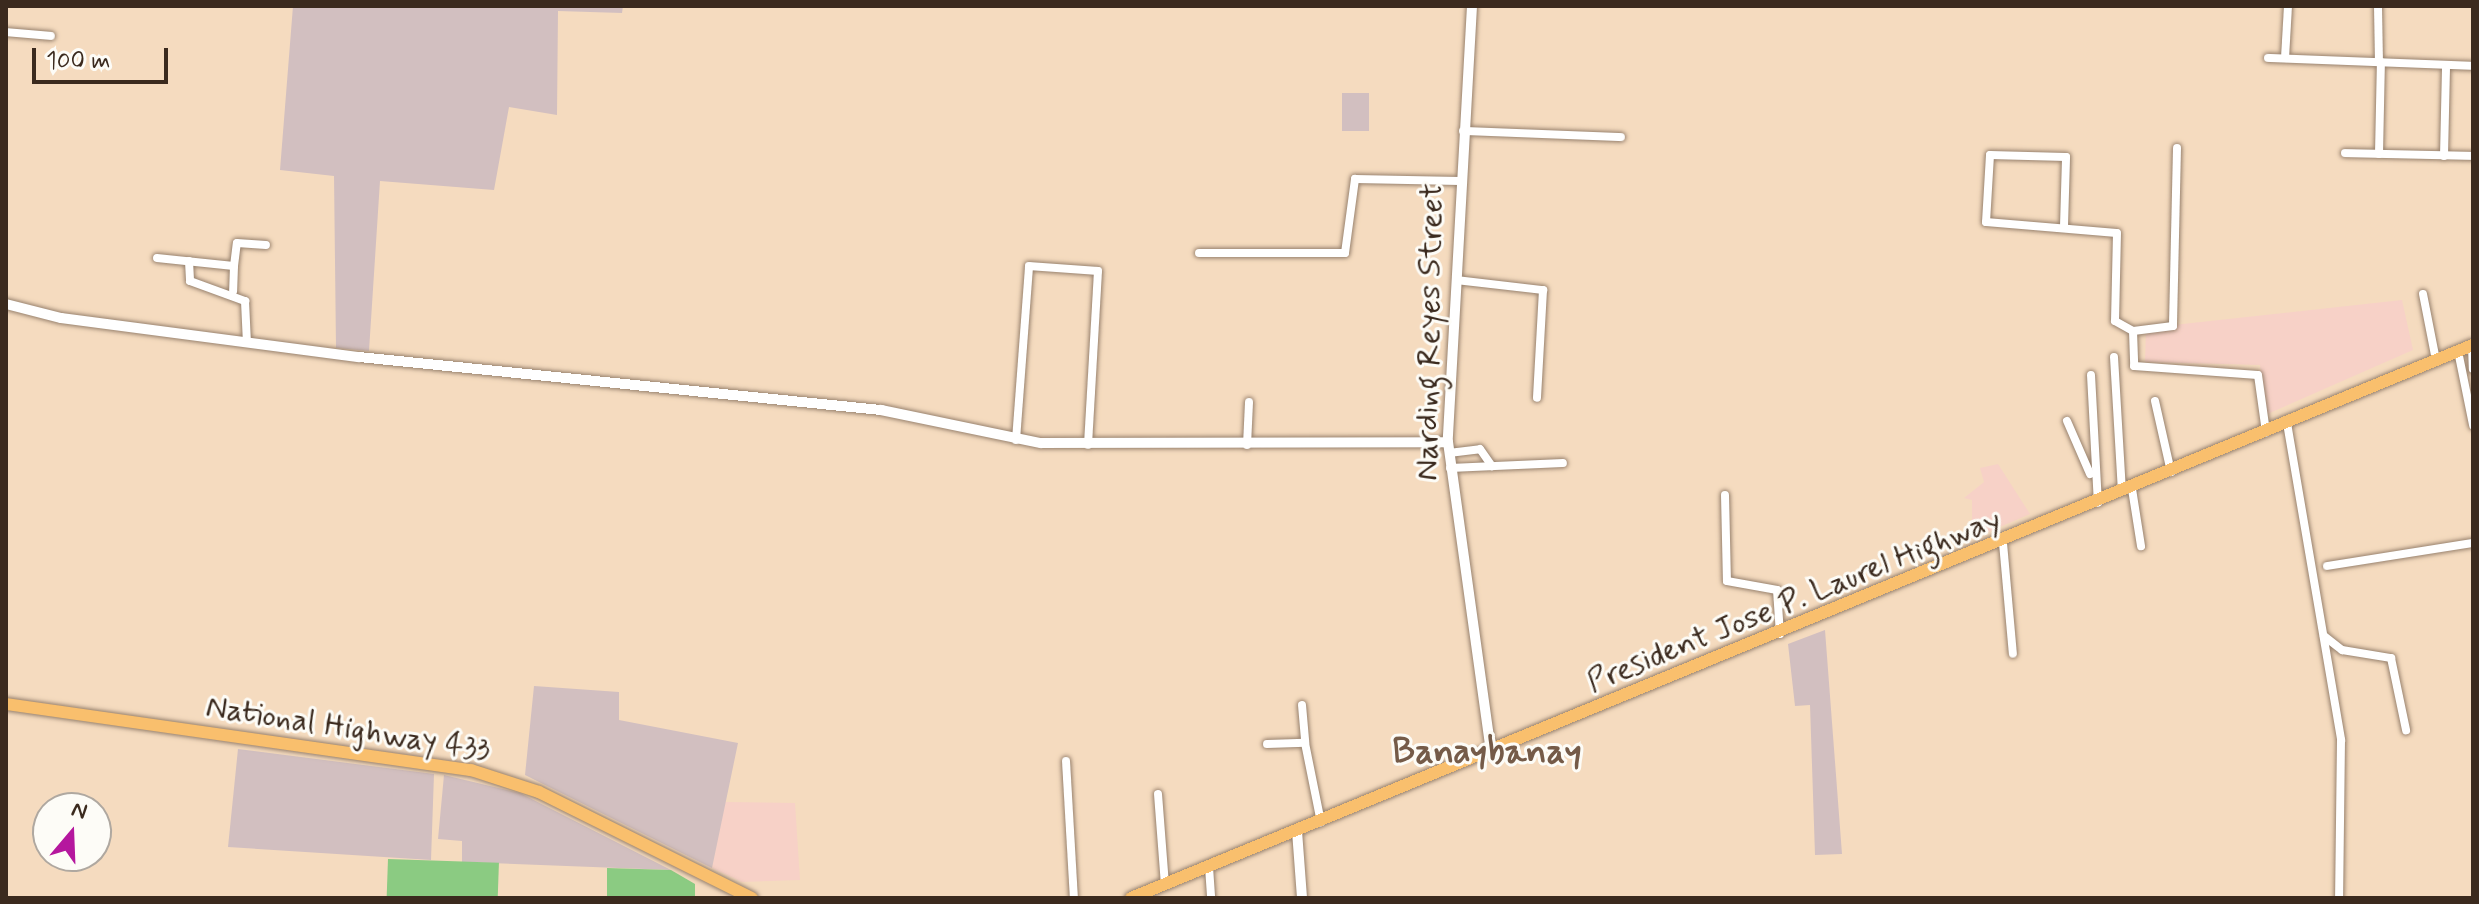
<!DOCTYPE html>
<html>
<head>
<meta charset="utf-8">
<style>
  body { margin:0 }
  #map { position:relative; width:2479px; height:904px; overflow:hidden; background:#f5dbbf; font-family:Mynerve,sans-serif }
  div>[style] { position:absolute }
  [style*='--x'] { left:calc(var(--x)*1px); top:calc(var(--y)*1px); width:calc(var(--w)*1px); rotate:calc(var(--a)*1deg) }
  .built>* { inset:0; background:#f7d1c7 }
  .industrial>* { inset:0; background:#d2bfc0; transform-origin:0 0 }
  .green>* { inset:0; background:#8bcb82; transform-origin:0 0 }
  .roads { filter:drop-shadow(0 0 2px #98826e) drop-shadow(0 0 2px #98826e) }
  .minor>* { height:8px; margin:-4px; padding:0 4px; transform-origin:4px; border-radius:4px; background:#fff }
  .tertiary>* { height:10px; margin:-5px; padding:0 5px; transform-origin:5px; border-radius:5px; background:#fff }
  .primary>* { height:12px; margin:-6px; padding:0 6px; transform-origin:6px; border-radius:6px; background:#f9bf6d }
  .trunk>* { height:12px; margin:-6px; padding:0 6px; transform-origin:6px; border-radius:6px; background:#f9bf6d }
  span { translate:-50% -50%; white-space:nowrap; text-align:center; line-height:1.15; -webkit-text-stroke:6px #fdfcf7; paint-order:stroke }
  .street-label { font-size:32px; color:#3b2a1e }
  .quarter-label { font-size:36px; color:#755b48; font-weight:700 }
  .frame { position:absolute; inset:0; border:8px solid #3b2a1e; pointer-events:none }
  .north { position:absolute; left:32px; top:792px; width:80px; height:80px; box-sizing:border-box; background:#fdfcf7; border:2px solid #afa8a0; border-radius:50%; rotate:19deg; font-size:22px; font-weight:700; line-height:32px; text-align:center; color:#3b2a1e }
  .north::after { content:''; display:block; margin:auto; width:28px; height:36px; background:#b5179e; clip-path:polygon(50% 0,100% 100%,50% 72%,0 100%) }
  .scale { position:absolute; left:32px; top:48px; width:136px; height:36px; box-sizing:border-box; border:4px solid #3b2a1e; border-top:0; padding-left:10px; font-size:24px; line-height:28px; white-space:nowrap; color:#3b2a1e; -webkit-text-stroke:6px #fdfcf7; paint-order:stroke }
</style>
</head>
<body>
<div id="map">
  <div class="built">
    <i style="clip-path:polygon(2402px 300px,2413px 350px,2265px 415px,2260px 365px,2145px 362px,2146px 328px)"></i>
    <i style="clip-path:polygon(1998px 464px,2030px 514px,1972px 539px,1972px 500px,1964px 498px,1984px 482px,1980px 468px)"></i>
    <i style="clip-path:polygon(725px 802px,795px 803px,800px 880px,742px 882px,712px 868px)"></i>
  </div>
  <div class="industrial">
    <i style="clip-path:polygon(293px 6px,623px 6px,622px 13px,558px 11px,557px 115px,509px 107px,494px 190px,380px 181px,369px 351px,336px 348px,334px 176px,280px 170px)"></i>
    <i style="left:1342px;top:93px;width:27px;height:38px"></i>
    <i style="clip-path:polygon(1825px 630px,1842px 854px,1815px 855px,1810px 705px,1795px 706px,1788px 644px)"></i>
    <i style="clip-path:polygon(534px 686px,619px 692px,619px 720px,738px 743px,712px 868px,525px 775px)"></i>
    <i style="clip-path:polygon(238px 749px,434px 774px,431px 860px,228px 847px)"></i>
    <i style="clip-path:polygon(444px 775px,520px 793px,671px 870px,462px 862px,462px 841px,438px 839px)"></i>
  </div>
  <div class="green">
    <i style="left:388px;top:859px;width:111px;height:39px;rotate:2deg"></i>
    <i style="clip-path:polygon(607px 868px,671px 870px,695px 884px,695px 898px,607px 898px)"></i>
  </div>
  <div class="roads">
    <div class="minor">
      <i style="--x:2378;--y:6;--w:56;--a:89"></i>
      <i style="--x:6;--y:32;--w:45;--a:5.1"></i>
      <i style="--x:2268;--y:58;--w:205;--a:2.2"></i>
      <i style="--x:2285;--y:58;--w:52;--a:-86.7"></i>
      <i style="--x:1463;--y:131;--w:158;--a:2.2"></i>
      <i style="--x:2177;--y:148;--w:178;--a:91.3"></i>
      <i style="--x:2173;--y:326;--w:40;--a:172.9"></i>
      <i style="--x:2133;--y:331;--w:35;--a:88"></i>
      <i style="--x:2134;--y:366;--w:124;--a:4.2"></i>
      <i style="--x:2258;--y:375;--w:58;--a:82"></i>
      <i style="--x:2345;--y:153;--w:128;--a:1.3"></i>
      <i style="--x:2379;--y:154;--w:92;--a:-88.8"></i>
      <i style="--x:2444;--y:156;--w:91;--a:-88.7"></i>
      <i style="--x:2064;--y:226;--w:69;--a:-88.3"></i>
      <i style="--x:2066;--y:157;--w:76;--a:-178.5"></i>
      <i style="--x:1990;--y:155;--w:67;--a:93.4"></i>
      <i style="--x:1986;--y:222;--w:131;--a:4.8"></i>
      <i style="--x:2117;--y:233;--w:88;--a:91.3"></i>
      <i style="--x:2115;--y:321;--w:21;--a:29"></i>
      <i style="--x:1199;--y:253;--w:146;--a:0"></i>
      <i style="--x:1345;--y:253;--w:75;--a:-82.3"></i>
      <i style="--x:1355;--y:179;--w:105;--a:1.1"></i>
      <i style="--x:157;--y:258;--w:77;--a:5.9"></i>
      <i style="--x:234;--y:266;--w:25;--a:92"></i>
      <i style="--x:189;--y:261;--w:20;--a:87"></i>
      <i style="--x:190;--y:281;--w:59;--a:20"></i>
      <i style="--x:245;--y:301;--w:42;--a:87.3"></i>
      <i style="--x:234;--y:266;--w:23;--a:-83"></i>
      <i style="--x:237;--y:243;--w:29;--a:4"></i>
      <i style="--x:1456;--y:280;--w:88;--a:6.6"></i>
      <i style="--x:1543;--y:290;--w:108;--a:93.2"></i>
      <i style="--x:2423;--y:294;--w:67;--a:78.9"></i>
      <i style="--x:2472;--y:345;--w:24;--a:88"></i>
      <i style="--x:2458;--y:351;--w:76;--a:78.5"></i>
      <i style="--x:2114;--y:357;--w:134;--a:86.6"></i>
      <i style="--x:2091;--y:375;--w:128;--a:86.9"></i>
      <i style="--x:2155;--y:401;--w:73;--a:77.3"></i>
      <i style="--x:2067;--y:421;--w:58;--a:66.5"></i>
      <i style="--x:2287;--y:423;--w:322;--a:80.3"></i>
      <i style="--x:2341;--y:740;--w:158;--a:90.7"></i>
      <i style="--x:1016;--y:440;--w:174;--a:-85.7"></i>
      <i style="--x:1029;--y:266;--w:69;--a:4.1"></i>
      <i style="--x:1098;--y:271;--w:174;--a:93.3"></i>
      <i style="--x:1247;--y:445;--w:43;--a:-87.3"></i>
      <i style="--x:1449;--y:453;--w:31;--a:-7"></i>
      <i style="--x:1480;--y:449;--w:21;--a:55"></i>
      <i style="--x:1450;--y:468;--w:113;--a:-2.5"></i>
      <i style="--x:2132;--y:489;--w:58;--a:81"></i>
      <i style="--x:1725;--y:495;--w:86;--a:88.7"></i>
      <i style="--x:1727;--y:581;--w:51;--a:10.2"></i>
      <i style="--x:1777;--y:590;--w:44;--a:86.1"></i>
      <i style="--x:2003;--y:543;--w:111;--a:84.9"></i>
      <i style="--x:2327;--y:566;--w:148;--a:-9"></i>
      <i style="--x:2324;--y:636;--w:23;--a:38"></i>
      <i style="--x:2342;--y:650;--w:50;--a:9.3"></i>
      <i style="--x:2391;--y:658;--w:74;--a:78.2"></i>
      <i style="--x:1302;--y:705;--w:38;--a:85"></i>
      <i style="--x:1267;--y:744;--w:38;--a:-2"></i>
      <i style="--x:1305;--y:743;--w:81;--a:78.6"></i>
      <i style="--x:1066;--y:761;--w:137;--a:86.7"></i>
      <i style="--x:1158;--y:794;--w:90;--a:85.6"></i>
      <i style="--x:1209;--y:867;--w:31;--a:86"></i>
    </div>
    <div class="tertiary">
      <i style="--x:1472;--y:6;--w:437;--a:93.2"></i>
      <i style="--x:1448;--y:442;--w:314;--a:82.1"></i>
      <i style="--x:6;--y:304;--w:57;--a:14.3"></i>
      <i style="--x:61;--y:318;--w:301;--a:7.5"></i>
      <i style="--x:359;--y:357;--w:525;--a:5.8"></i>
      <i style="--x:881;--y:410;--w:163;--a:11.7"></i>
      <i style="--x:1041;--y:443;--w:407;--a:-0.1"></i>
      <i style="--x:1297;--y:831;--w:67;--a:85.7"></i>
    </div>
    <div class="primary">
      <i style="--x:6;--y:704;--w:470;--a:8.1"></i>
      <i style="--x:471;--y:770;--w:71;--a:17.9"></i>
      <i style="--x:539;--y:792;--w:238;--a:26.5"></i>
    </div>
    <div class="trunk">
      <i style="--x:1131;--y:898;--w:1451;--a:-22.4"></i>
    </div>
  </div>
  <div class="street-label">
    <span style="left:1430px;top:332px;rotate:-89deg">Narding Reyes Street</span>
    <span style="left:1794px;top:601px;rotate:-22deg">President Jose P. Laurel Highway</span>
    <span style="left:348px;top:729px;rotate:9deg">National Highway 433</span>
  </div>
  <div class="quarter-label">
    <span style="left:1487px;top:753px">Banaybanay</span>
  </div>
  <div class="frame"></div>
  <div class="north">N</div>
  <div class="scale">100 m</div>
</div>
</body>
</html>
